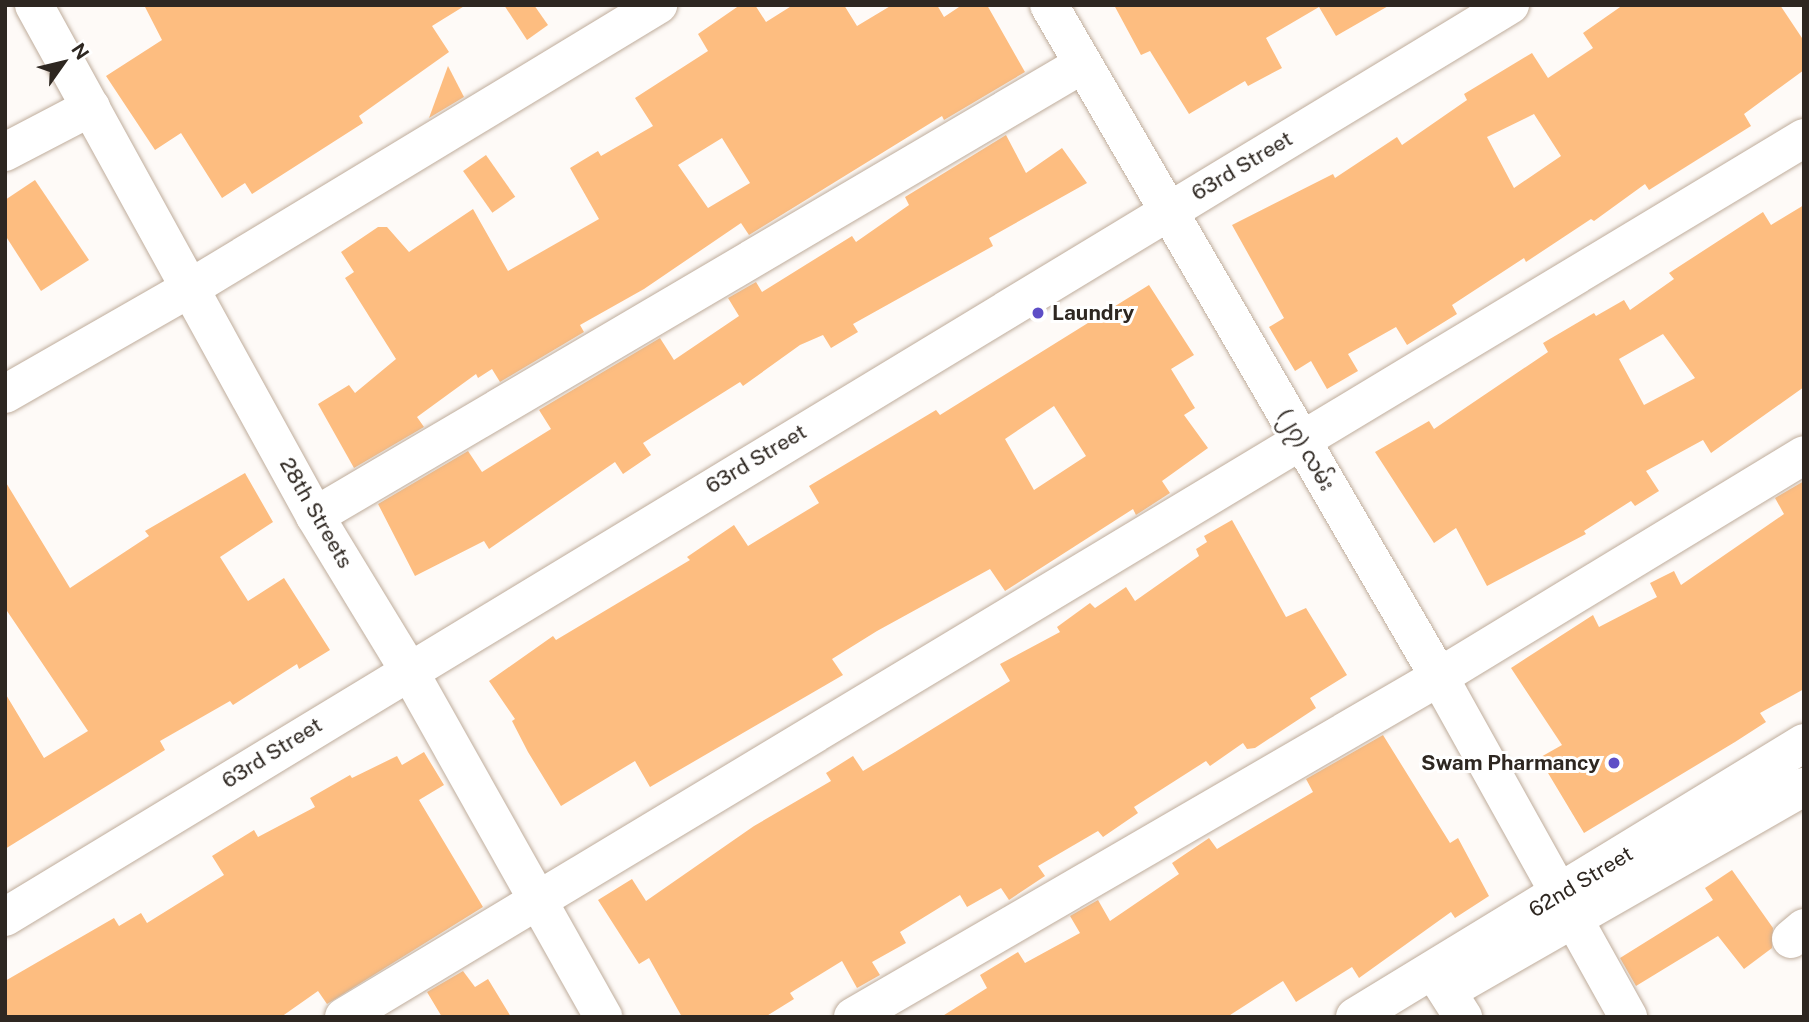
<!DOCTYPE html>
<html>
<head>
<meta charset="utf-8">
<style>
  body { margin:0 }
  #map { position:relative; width:1809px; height:1022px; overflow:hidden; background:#fefaf7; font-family:"Public Sans","Noto Sans Myanmar",sans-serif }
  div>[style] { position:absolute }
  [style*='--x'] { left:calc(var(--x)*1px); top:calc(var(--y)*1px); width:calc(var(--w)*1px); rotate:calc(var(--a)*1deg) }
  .building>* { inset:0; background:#fdbd80; transform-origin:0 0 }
  .roads { filter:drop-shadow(0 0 2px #bfad9c) drop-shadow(0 0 2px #bfad9c) }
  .minor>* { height:38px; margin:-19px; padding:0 19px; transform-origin:19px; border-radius:19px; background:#fff }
  .major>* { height:38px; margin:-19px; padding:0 19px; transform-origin:19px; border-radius:19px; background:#fff }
  .dots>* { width:19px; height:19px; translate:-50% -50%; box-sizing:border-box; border:4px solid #fff; border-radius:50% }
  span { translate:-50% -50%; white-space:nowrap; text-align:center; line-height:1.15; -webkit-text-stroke:6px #fff; paint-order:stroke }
  .street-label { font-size:21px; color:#2e2721 }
  .poi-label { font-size:21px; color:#2e2721; font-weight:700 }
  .left { translate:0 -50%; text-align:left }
  .right { translate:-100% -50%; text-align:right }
  .frame { position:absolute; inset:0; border:7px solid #2e2721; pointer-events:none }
  .north { position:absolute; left:28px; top:28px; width:70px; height:70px; -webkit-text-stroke:5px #fff; paint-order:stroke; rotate:56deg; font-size:19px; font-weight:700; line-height:28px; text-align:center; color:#2e2721 }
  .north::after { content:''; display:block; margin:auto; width:24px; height:32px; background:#2e2721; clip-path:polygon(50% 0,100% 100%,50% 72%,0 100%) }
</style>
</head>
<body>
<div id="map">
  <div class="building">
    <i style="clip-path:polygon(144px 5px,466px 5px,432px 26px,449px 52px,359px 116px,363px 123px,252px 194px,245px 183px,222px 198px,181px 133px,155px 150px,106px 76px,162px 40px)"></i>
    <i style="clip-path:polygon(504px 5px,534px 5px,548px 25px,527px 40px)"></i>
    <i style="clip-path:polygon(evenodd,740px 5px,755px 5px,766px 22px,793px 5px,844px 5px,857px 26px,892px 5px,937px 5px,944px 17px,962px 5px,987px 5px,1025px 72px,944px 120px,942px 116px,749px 235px,741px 223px,644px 289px,580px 325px,584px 332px,500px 382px,492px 369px,478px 378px,476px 374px,417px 417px,424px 427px,354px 468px,318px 404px,349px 385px,355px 393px,396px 359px,345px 278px,354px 272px,341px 252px,378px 227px,387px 227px,409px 252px,473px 209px,508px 271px,599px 219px,570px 168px,598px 151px,601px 156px,653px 126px,635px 98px,708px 51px,698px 34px,740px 5px,722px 138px,750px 183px,708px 208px,678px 165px,722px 138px)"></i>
    <i style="clip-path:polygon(1114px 5px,1390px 5px,1336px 36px,1319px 7px,1266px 38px,1282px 68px,1248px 86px,1245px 81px,1189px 114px,1150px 51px,1141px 55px)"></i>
    <i style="clip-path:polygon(evenodd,1623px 5px,1780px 5px,1804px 41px,1804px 70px,1744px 114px,1751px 126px,1649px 190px,1645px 184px,1594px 221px,1591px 219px,1526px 262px,1524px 258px,1452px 305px,1457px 314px,1407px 345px,1396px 327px,1348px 354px,1358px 371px,1327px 389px,1311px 361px,1295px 371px,1269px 327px,1284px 318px,1232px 225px,1333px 174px,1335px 178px,1397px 137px,1402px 145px,1467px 100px,1464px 94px,1532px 53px,1548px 78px,1593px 48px,1583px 33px,1623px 5px,1534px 114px,1561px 156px,1514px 188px,1487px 137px,1534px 114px)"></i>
    <i style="clip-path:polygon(448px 66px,464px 97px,429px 118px)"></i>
    <i style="clip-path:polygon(1006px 135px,1026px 173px,1062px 148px,1087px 183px,989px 238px,993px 246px,853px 324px,858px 332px,831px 348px,823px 335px,800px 345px,743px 386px,740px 382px,643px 443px,651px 455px,623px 474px,615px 462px,489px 549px,484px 541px,415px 576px,378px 504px,468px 451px,482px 472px,551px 429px,539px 410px,660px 338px,674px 360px,739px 316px,728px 298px,756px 282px,762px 292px,852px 236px,856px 242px,909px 205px,905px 197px)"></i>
    <i style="left:486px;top:155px;width:51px;height:28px;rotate:55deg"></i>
    <i style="clip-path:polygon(35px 180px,89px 260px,41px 291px,5px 235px,5px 200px)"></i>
    <i style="clip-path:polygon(evenodd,1804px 205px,1804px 387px,1711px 453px,1703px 440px,1646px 471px,1659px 491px,1635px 506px,1631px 501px,1584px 531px,1586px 534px,1487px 586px,1456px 528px,1434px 543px,1375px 452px,1429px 421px,1434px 429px,1548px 352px,1543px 343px,1594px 313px,1596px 316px,1624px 300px,1630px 310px,1674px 279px,1669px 273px,1763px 212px,1771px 225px,1804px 205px,1663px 334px,1695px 378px,1644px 405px,1619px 359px,1663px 334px)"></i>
    <i style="clip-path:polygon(evenodd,1149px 285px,1194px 355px,1171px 369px,1195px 408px,1184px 415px,1208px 448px,1162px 481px,1170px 493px,1136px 515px,1133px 509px,1005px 591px,990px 569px,877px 631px,832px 659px,843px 675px,650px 787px,635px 761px,561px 806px,528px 752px,512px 721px,515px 719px,489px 681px,553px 636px,556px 640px,690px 560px,687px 557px,734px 525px,748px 546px,819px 503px,809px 486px,936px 410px,940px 415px,1149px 285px,1054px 406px,1086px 456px,1034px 490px,1005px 439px,1054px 406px)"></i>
    <i style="clip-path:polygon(245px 473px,273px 522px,220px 557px,248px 601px,284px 578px,330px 650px,299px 669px,297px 664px,233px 705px,230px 701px,160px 741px,165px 750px,5px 849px,5px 693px,44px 758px,88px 731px,5px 608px,5px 481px,70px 588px,149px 536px,145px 531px)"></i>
    <i style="clip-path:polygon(1804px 481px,1804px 689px,1760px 713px,1766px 722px,1735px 742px,1584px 833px,1539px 758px,1562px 745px,1511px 668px,1593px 615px,1599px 627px,1657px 597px,1650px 583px,1674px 571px,1681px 585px,1784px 514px,1775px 498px)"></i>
    <i style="clip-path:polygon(1232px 520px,1286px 617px,1306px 608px,1347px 675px,1310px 698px,1316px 708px,1255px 748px,1247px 749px,1243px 743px,1210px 766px,1206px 761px,1134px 807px,1138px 813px,1103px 837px,1098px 831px,1038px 866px,1045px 876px,1009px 900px,1001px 888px,967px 907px,960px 895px,900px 932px,906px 943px,872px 962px,880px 975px,857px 988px,842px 961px,790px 993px,794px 999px,765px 1017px,682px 1017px,649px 958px,639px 964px,598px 900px,632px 879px,646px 901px,754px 826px,831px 781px,826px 773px,853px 756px,863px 771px,895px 752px,1010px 681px,1000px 664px,1060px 632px,1057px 627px,1090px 603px,1095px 608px,1126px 587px,1135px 601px,1199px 556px,1196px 549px,1207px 542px,1204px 536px)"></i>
    <i style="clip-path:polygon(1383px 735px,1450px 843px,1458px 838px,1489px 896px,1455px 918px,1451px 912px,1359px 978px,1352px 967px,1296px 1002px,1283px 981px,1227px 1017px,941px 1017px,987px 988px,980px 975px,1018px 952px,1025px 963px,1080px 933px,1070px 916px,1098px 900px,1110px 921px,1179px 874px,1172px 863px,1209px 838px,1217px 849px,1313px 792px,1306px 779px)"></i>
    <i style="clip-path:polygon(424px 752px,444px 785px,419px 800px,483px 907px,327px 1004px,318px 991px,281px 1017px,5px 1017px,5px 981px,114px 918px,119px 926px,141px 913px,147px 923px,224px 875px,212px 856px,254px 830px,258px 837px,315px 807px,310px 798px,350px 775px,352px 778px,397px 756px,402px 765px)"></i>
    <i style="clip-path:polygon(1732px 870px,1773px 928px,1772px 948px,1744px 969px,1718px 936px,1636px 986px,1620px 958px,1713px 900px,1705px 888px)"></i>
    <i style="clip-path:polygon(463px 971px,475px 987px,488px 979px,511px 1017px,442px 1017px,427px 992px)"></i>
  </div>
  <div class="roads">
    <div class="minor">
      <i style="--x:34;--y:5;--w:583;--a:61.19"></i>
      <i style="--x:315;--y:516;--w:179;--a:58.7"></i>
      <i style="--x:408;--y:669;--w:399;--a:60.7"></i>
      <i style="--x:1049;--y:5;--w:777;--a:59.87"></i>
      <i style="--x:1439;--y:677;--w:389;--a:60.9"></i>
      <i style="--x:5;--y:152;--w:97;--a:-27.6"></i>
      <i style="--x:5;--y:394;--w:215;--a:-29.8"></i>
      <i style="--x:192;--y:287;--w:545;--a:-31.18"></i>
      <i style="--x:315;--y:516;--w:891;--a:-30.48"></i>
      <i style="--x:5;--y:917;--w:1760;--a:-31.22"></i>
      <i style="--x:1791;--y:939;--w:17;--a:-40"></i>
      <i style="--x:1433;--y:970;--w:56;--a:57.4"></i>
      <i style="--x:344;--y:1017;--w:1704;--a:-31.05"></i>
      <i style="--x:853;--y:1017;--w:677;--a:-30.12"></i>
      <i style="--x:1439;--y:677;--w:427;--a:-31.3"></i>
    </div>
    <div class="major">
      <i style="--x:1449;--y:990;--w:409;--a:-29.8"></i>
      <i style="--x:1355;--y:1017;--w:526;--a:-31.39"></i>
    </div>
  </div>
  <div class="dots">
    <i style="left:1038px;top:313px;background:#5e4ec6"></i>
    <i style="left:1614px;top:763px;background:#5e4ec6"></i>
  </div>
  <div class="street-label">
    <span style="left:1242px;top:166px;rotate:-31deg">63rd Street</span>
    <span style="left:1306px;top:450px;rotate:60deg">(၂၇) လမ်း</span>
    <span style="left:756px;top:459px;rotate:-31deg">63rd Street</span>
    <span style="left:316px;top:513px;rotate:60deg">28th Streets</span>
    <span style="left:272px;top:753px;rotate:-32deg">63rd Street</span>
    <span style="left:1581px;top:882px;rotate:-31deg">62nd Street</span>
  </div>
  <div class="poi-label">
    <span class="left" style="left:1052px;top:313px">Laundry</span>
    <span class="right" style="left:1600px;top:763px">Swam Pharmancy</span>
  </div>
  <div class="frame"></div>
  <div class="north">N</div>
</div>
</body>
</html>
